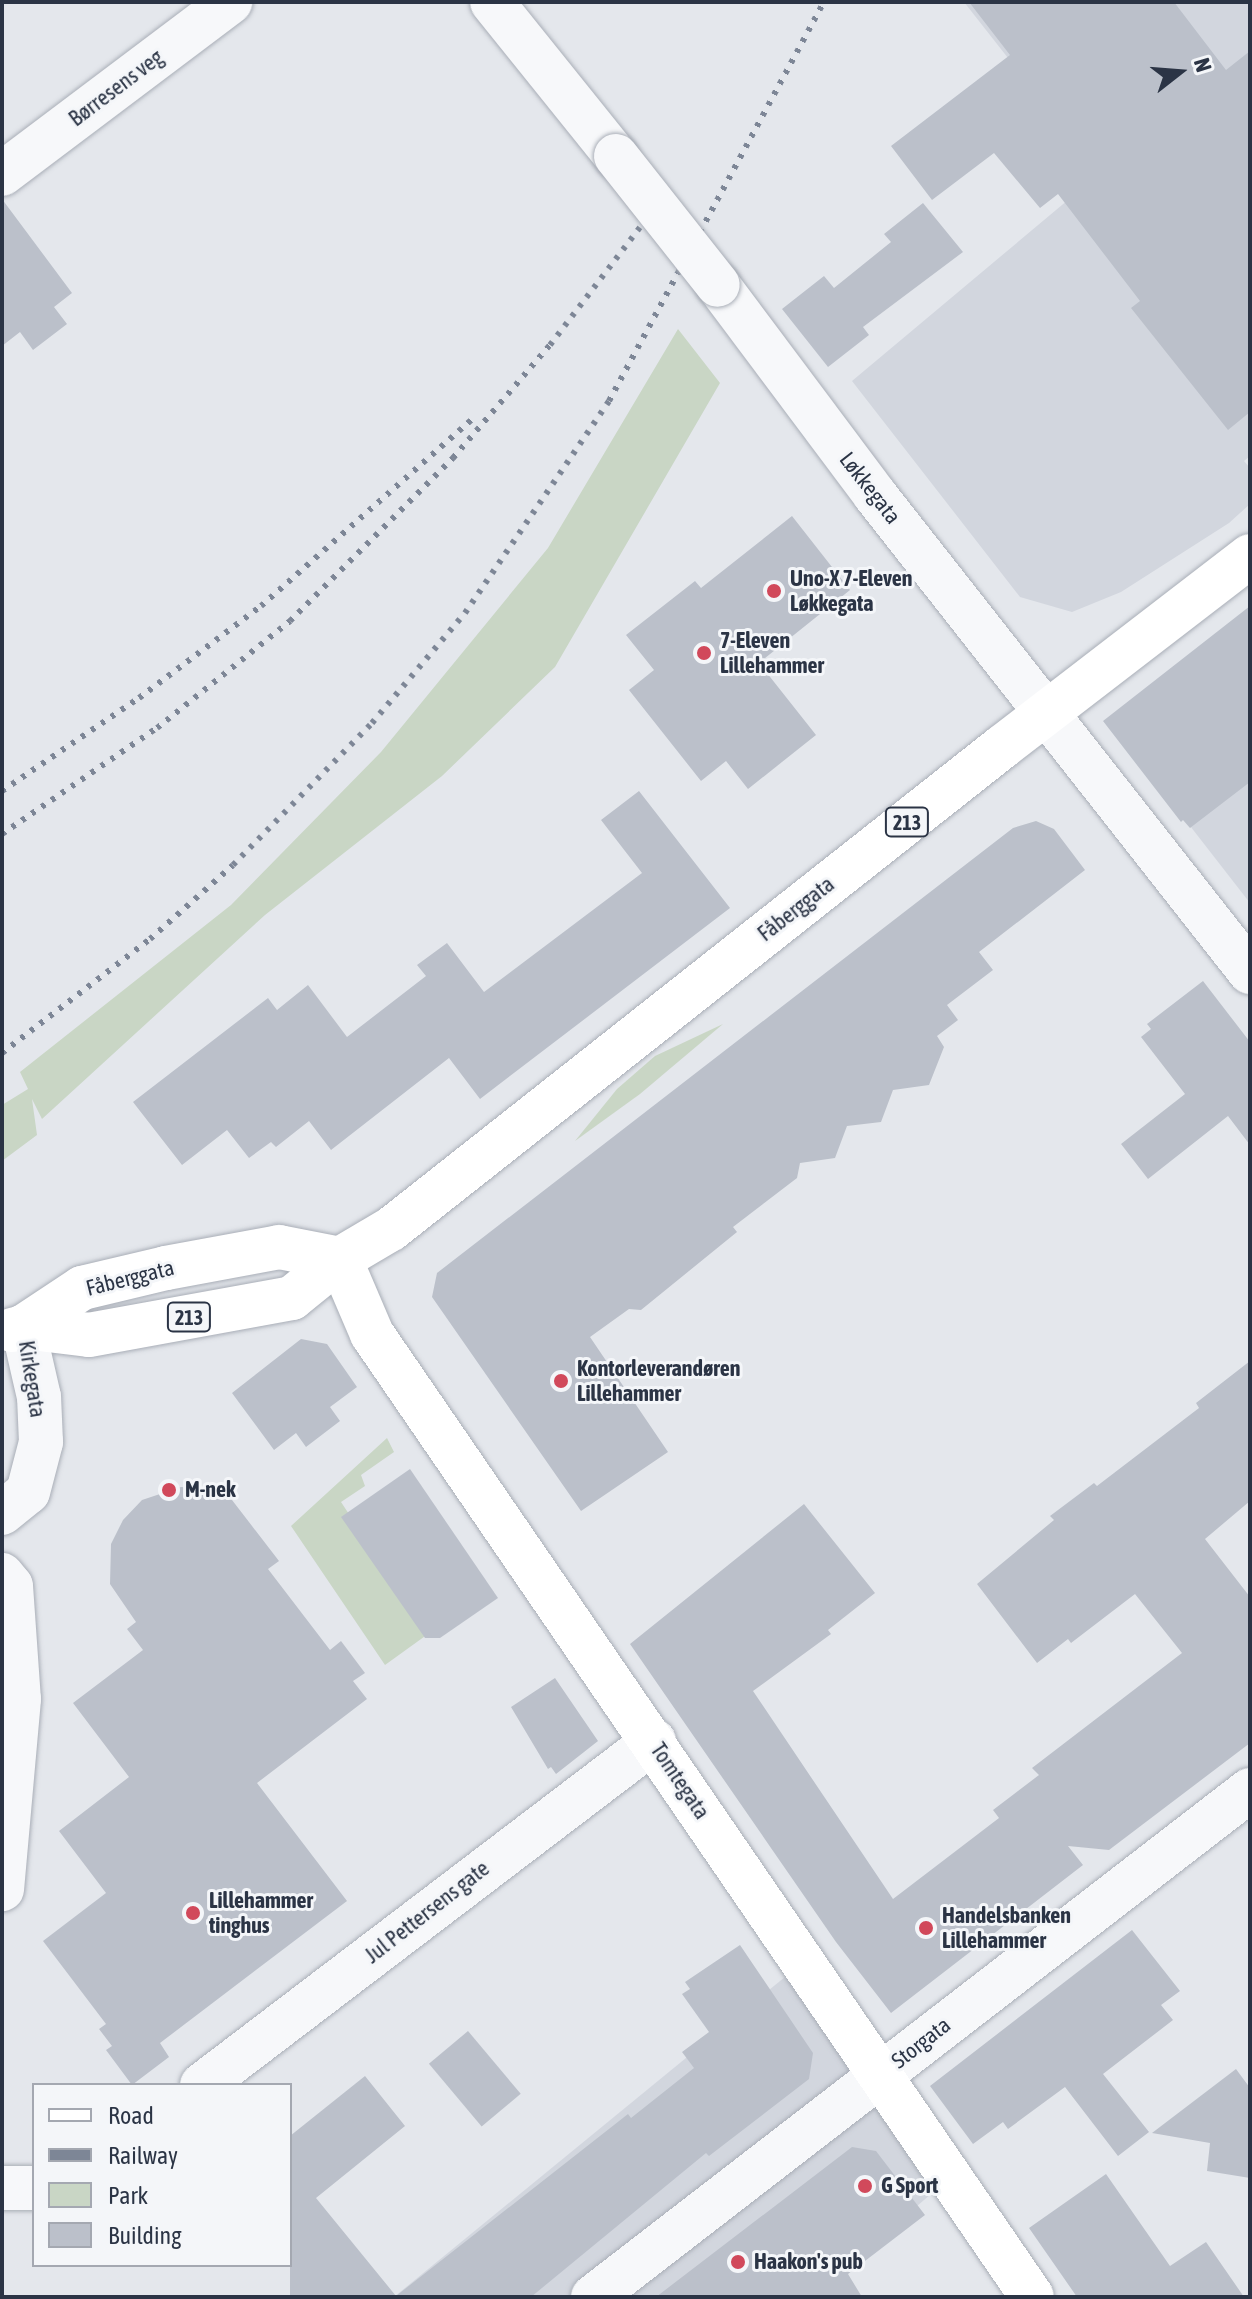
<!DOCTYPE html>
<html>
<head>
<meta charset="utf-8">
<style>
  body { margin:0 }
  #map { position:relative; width:1252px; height:2299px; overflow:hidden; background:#e4e7ec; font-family:"Asap Condensed",sans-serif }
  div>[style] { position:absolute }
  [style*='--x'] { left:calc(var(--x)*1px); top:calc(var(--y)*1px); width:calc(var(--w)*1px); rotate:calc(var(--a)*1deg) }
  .built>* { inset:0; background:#d2d6de }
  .green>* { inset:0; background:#c9d6c5 }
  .building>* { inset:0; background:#bbc0ca; transform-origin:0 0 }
  .roads { filter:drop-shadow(0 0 2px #a9aeb7) drop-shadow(0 0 2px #a9aeb7) }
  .minor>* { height:44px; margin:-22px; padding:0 22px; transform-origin:22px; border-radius:22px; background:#f7f8fa }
  .major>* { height:44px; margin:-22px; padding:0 22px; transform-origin:22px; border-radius:22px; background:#fff }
  .rail>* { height:6px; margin-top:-3px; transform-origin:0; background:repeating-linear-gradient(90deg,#7d8696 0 4px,transparent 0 12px) }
  .bridges { filter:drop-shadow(0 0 2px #a9aeb7) drop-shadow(0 0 2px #a9aeb7) }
  .minor-bridge>* { height:44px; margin:-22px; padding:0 22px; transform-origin:22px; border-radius:22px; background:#f7f8fa }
  .dots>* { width:22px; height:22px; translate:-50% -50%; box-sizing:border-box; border:4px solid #f4f6f9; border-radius:50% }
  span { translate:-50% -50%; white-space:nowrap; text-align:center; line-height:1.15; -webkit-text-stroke:6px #f4f6f9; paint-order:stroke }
  .shield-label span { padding:2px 6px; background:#f4f6f9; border:2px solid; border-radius:6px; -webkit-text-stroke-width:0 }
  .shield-label { font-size:20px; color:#2b3445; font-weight:700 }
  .street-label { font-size:22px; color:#2b3445 }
  .poi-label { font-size:22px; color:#2b3445; font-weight:700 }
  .left { translate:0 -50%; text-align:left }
  .frame { position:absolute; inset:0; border:4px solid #2b3445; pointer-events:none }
  .legend { position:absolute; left:32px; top:2083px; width:260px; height:184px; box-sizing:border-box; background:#f4f6f9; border:2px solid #a4a8b1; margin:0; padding:10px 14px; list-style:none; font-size:24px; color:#2b3445 }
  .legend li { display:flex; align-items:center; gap:16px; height:40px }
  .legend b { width:40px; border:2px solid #a4a8b1 }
  .north { position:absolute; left:1140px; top:32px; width:80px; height:80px; -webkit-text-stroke:6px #f4f6f9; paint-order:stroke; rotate:73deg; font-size:22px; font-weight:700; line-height:32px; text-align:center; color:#2b3445 }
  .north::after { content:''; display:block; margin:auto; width:28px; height:36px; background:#2b3445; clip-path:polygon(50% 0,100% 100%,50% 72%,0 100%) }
</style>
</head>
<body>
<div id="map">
  <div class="built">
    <i style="clip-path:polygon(964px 2px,1250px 2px,1250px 456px,1244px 461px,1250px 468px,1250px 504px,1229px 523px,1121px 592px,1072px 612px,1020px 597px,852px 381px,1099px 174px)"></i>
    <i style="clip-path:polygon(1250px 619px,1250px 903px,1124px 741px)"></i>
    <i style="clip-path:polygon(791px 1972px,937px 2189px,810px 2297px,394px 2297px)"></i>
  </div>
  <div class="green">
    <i style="clip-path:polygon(678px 329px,720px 383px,555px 667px,442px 776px,265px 915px,42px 1119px,32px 1099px,37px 1135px,2px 1161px,2px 1105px,28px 1089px,20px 1072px,231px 905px,381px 752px,548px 548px)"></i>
    <i style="clip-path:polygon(723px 1024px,640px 1094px,575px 1141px,617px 1089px,655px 1056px)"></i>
    <i style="clip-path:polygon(387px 1438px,394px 1452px,361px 1475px,365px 1486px,341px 1502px,428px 1634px,385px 1665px,291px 1526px)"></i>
  </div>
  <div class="building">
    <i style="clip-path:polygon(969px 2px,1174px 2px,1226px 70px,1250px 51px,1250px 412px,1228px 430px,1131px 308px,1140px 301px,1058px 194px,1040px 208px,994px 153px,932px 200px,891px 146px,1010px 55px)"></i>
    <i style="clip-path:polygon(2px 199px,72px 293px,54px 307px,67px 324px,33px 350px,20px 332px,2px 346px)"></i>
    <i style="clip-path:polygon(923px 203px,963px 252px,863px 327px,869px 335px,828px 367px,782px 309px,824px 276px,834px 288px,891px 242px,884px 234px)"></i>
    <i style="clip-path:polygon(792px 516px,850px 590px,759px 663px,816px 735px,748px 789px,726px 761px,701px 781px,629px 690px,654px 670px,626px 635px,695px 581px,701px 588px)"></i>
    <i style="clip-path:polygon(1250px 606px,1250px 782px,1190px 828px,1183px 820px,1181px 822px,1103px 721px)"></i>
    <i style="clip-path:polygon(639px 791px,730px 908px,480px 1099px,449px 1058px,331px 1150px,309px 1121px,276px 1147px,271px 1142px,249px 1158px,227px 1130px,182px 1165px,133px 1102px,268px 998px,277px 1010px,308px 985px,347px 1037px,426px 976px,417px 965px,447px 943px,484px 992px,642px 873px,601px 820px)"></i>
    <i style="clip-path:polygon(1036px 821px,1054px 829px,1085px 870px,979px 952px,993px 970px,947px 1005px,958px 1020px,937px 1036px,944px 1047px,929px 1085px,893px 1090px,881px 1122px,847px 1126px,835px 1158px,800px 1163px,797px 1178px,733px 1227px,737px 1232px,641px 1310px,629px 1309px,590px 1337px,668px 1452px,581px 1511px,432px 1297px,437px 1273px,1013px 828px)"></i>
    <i style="clip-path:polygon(1203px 981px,1250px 1042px,1250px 1145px,1228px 1116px,1148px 1179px,1121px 1144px,1185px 1094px,1141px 1037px,1151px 1029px,1147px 1024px)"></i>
    <i style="clip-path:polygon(301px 1339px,327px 1344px,357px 1387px,330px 1407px,340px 1421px,306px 1447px,296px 1433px,274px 1450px,232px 1393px)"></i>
    <i style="clip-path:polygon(1250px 1361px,1250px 1501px,1205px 1539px,1250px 1597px,1250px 1743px,1109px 1850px,1068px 1846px,1083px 1865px,891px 2013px,836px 1942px,630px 1644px,804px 1504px,875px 1593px,828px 1630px,831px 1634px,753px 1691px,893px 1899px,999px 1818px,993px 1810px,1039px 1775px,1032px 1768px,1182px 1653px,1135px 1594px,1071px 1643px,1068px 1639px,1037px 1663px,977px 1584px,1054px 1520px,1050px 1516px,1094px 1483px,1097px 1486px,1199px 1408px,1196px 1403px)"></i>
    <i style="clip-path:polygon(410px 1469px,498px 1598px,440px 1638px,425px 1638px,341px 1517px)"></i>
    <i style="clip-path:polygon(181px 1487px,207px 1489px,232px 1500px,279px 1561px,268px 1569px,330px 1650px,341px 1641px,365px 1673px,353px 1681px,367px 1699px,257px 1783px,347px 1901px,160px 2043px,169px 2057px,132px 2085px,106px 2050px,112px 2046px,99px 2029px,106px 2024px,43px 1941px,106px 1893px,59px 1831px,129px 1777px,73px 1703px,143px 1650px,127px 1629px,136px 1622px,110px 1584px,111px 1544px,123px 1520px,142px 1500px)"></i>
    <i style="clip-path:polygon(555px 1678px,598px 1741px,556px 1774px,551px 1767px,548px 1769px,511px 1707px)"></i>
    <i style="clip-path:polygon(1132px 1930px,1180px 1991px,1161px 2005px,1173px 2020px,1103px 2074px,1149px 2132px,1118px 2156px,1065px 2087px,1008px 2129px,1003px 2122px,973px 2144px,930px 2086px)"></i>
    <i style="clip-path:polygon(740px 1945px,813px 2053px,809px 2079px,709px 2156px,706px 2153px,531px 2297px,290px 2297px,290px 2136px,365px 2076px,405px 2126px,316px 2198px,396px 2296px,628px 2114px,631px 2118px,694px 2068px,682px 2052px,709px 2032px,682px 1994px,690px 1989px,685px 1982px)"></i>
    <i style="left:468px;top:2031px;width:82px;height:51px;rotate:50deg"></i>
    <i style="clip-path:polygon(1236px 2069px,1250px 2088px,1250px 2178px,1207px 2171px,1210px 2143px,1152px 2133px)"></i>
    <i style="clip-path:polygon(852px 2147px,876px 2151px,925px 2215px,848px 2274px,862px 2297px,656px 2297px)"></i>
    <i style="clip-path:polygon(1106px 2174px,1170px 2266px,1206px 2242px,1244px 2297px,1077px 2297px,1029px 2228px)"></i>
  </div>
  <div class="roads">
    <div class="minor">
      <i style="--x:492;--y:2;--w:198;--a:51.2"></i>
      <i style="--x:2;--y:174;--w:286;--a:-37"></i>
      <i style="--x:718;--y:285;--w:262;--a:53.2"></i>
      <i style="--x:875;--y:495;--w:607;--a:51.83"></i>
      <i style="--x:2;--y:1513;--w:33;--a:-39"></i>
      <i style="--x:28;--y:1492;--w:52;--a:-75.4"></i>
      <i style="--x:41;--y:1442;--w:45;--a:-92.5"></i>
      <i style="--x:39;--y:1397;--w:72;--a:-102.9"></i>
      <i style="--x:2;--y:1575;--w:14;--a:51"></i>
      <i style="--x:11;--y:1586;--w:113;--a:86"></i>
      <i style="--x:19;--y:1699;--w:191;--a:95.1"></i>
      <i style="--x:202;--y:2085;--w:568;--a:-37.27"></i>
      <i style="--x:2;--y:2188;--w:32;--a:0"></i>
      <i style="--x:593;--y:2297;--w:830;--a:-37.66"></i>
    </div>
    <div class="major">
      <i style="--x:340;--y:1259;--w:82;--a:66.9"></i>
      <i style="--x:372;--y:1334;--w:1167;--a:55.57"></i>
      <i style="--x:23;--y:1327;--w:66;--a:6.9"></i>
      <i style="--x:89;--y:1335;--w:206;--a:-10.3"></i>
      <i style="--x:292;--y:1298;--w:62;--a:-39.1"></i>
      <i style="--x:340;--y:1259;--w:59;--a:-30.5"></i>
      <i style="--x:391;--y:1229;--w:778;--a:-38.27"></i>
      <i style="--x:1002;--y:747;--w:313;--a:-37.6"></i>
      <i style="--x:12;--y:1330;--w:11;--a:-15"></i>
      <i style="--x:23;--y:1327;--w:71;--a:-33.5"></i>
      <i style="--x:82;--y:1288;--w:86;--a:-13.4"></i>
      <i style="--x:166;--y:1268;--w:115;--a:-10.5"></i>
      <i style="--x:279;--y:1247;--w:62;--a:11.1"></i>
    </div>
  </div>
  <div class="rail">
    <i style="--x:2;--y:791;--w:166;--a:-34.2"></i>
    <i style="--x:139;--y:698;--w:153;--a:-37"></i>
    <i style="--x:261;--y:606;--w:286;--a:-41.5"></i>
    <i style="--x:2;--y:834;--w:188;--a:-34.4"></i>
    <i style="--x:157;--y:728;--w:171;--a:-38.8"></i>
    <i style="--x:290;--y:621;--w:231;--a:-45"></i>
    <i style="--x:453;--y:458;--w:149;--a:-49.4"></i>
    <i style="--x:550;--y:345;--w:186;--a:-52.6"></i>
    <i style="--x:2;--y:1053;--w:187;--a:-37.6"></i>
    <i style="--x:150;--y:939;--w:111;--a:-41.7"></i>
    <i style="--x:233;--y:865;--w:199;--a:-45.6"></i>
    <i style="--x:372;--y:723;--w:144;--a:-49.8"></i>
    <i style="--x:465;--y:613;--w:256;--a:-55.8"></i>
    <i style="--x:609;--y:401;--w:453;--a:-61.7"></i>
  </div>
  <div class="bridges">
    <div class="minor-bridge">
      <i style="--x:616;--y:156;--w:164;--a:51.7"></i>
    </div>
  </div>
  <div class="dots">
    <i style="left:774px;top:591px;background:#d1495b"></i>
    <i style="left:704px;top:653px;background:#d1495b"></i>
    <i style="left:561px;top:1381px;background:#d1495b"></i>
    <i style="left:169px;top:1490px;background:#d1495b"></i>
    <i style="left:193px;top:1913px;background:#d1495b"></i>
    <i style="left:926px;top:1928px;background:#d1495b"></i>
    <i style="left:865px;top:2186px;background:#d1495b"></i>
    <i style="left:738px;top:2262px;background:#d1495b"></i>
  </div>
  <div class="shield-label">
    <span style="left:907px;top:822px">213</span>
    <span style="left:189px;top:1317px">213</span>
  </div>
  <div class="street-label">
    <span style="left:116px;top:88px;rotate:-37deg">Børresens veg</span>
    <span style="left:870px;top:488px;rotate:52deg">Løkkegata</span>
    <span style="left:796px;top:909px;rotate:-38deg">Fåberggata</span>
    <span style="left:130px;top:1278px;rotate:-14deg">Fåberggata</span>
    <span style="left:32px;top:1379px;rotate:81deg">Kirkegata</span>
    <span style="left:680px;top:1781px;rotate:56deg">Tomtegata</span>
    <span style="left:427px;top:1912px;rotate:-38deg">Jul Pettersens gate</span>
    <span style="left:921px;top:2043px;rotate:-38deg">Storgata</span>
  </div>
  <div class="poi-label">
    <span class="left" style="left:790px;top:591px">Uno-X 7-Eleven<br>Løkkegata</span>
    <span class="left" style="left:720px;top:653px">7-Eleven<br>Lillehammer</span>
    <span class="left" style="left:577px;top:1381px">Kontorleverandøren<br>Lillehammer</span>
    <span class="left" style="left:185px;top:1490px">M-nek</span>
    <span class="left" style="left:209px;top:1913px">Lillehammer<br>tinghus</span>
    <span class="left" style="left:942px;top:1928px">Handelsbanken<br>Lillehammer</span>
    <span class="left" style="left:881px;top:2186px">G Sport</span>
    <span class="left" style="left:754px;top:2262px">Haakon's pub</span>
  </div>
  <div class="frame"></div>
  <ul class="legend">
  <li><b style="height:10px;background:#fff"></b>Road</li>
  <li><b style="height:10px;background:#7d8696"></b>Railway</li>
  <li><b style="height:22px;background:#c9d6c5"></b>Park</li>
  <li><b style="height:22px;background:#bbc0ca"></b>Building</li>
  </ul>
  <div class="north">N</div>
</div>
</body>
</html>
